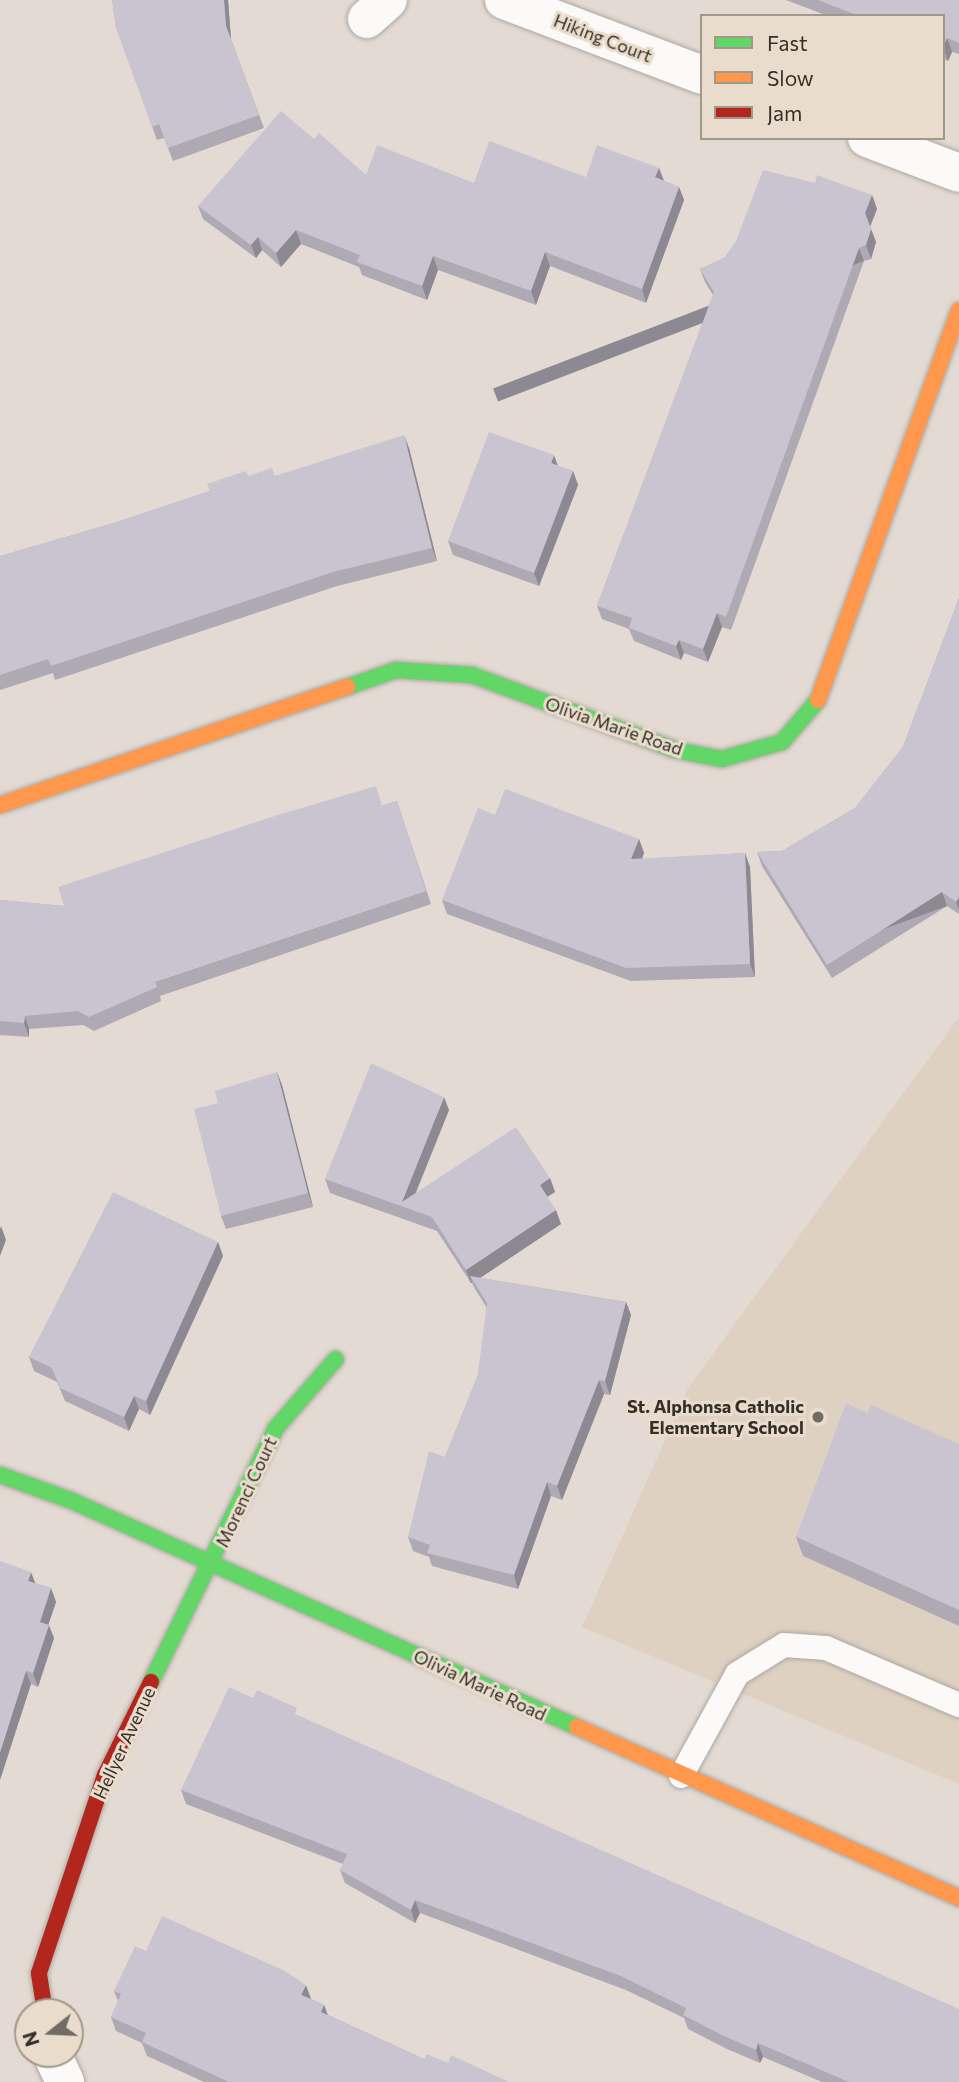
<!DOCTYPE html>
<html>
<head>
<meta charset="utf-8">
<style>
  body { margin:0 }
  #map { position:relative; width:959px; height:2082px; overflow:hidden; background:#e3dbd3; font-family:Commissioner,sans-serif }
  div>[style] { position:absolute }
  [style*='--x'] { left:calc(var(--x)*1px); top:calc(var(--y)*1px); width:calc(var(--w)*1px); rotate:calc(var(--a)*1deg) }
  .built>* { inset:0; background:#dfd1c2 }
  .roads { filter:drop-shadow(0 0 2px #aea8a2) drop-shadow(0 0 2px #aea8a2) }
  .lane>* { height:24px; margin:-12px; padding:0 12px; transform-origin:12px; border-radius:12px; background:#fbfaf8 }
  .street>* { height:38px; margin:-19px; padding:0 19px; transform-origin:19px; border-radius:19px; background:#fbfaf8 }
  .fast>* { height:16px; margin:-8px; padding:0 8px; transform-origin:8px; border-radius:8px; background:#63d668 }
  .slow>* { height:16px; margin:-8px; padding:0 8px; transform-origin:8px; border-radius:8px; background:#ff974d }
  .jam>* { height:16px; margin:-8px; padding:0 8px; transform-origin:8px; border-radius:8px; background:#b3261e }
  .wall>* { inset:0; background:#aea9b3 }
  .shaded-wall>* { inset:0; background:#8d8992; transform-origin:0 0 }
  .building>* { inset:0; background:#cac4d0 }
  .dots>* { width:19px; height:19px; translate:-50% -50%; box-sizing:border-box; border:4px solid #eadccc; border-radius:50% }
  span { translate:-50% -50%; white-space:nowrap; text-align:center; line-height:1.15; -webkit-text-stroke:6px #eadccc; paint-order:stroke }
  .street-label { font-size:18px; color:#352f29 }
  .poi-label { font-size:18px; color:#352f29; font-weight:700 }
  .right { translate:-100% -50%; text-align:right }
  .legend { position:absolute; left:700px; top:14px; width:245px; height:126px; box-sizing:border-box; background:#eadccc; border:2px solid #a2978b; margin:0; padding:9px 12px; list-style:none; font-size:21px; color:#352f29 }
  .legend li { display:flex; align-items:center; gap:14px; height:35px }
  .legend b { width:35px; border:2px solid #a2978b }
  .north { position:absolute; left:14px; top:1998px; width:70px; height:70px; box-sizing:border-box; background:#eadccc; border:2px solid #a2978b; border-radius:50%; rotate:252deg; font-size:19px; font-weight:700; line-height:28px; text-align:center; color:#352f29 }
  .north::after { content:''; display:block; margin:auto; width:24px; height:32px; background:#726b64; clip-path:polygon(50% 0,100% 100%,50% 72%,0 100%) }
</style>
</head>
<body>
<div id="map">
  <div class="built">
    <i style="clip-path:polygon(959px 1017px,959px 1784px,582px 1627px,688px 1388px)"></i>
  </div>
  <div class="roads">
    <div class="lane">
      <i style="--x:681;--y:1776;--w:116;--a:-61.2"></i>
      <i style="--x:737;--y:1674;--w:55;--a:-31.7"></i>
      <i style="--x:784;--y:1645;--w:42;--a:4.1"></i>
      <i style="--x:826;--y:1648;--w:145;--a:23.2"></i>
    </div>
    <div class="street">
      <i style="--x:504;--y:0;--w:212;--a:20.7"></i>
      <i style="--x:367;--y:19;--w:28;--a:-42"></i>
      <i style="--x:867;--y:138;--w:98;--a:20.8"></i>
      <i style="--x:52;--y:2054;--w:31;--a:65"></i>
    </div>
    <div class="fast">
      <i style="--x:347;--y:687;--w:52;--a:-19.1"></i>
      <i style="--x:396;--y:670;--w:76;--a:3.8"></i>
      <i style="--x:472;--y:675;--w:217;--a:20.2"></i>
      <i style="--x:676;--y:750;--w:47;--a:11.1"></i>
      <i style="--x:722;--y:759;--w:62;--a:-15.8"></i>
      <i style="--x:782;--y:742;--w:55;--a:-49.4"></i>
      <i style="--x:0;--y:1475;--w:74;--a:19.7"></i>
      <i style="--x:70;--y:1500;--w:555;--a:24.12"></i>
      <i style="--x:151;--y:1682;--w:283;--a:-63.8"></i>
      <i style="--x:276;--y:1428;--w:91;--a:-49"></i>
    </div>
    <div class="slow">
      <i style="--x:818;--y:700;--w:414;--a:-70.1"></i>
      <i style="--x:0;--y:805;--w:367;--a:-18.8"></i>
      <i style="--x:577;--y:1727;--w:419;--a:24.1"></i>
    </div>
    <div class="jam">
      <i style="--x:45;--y:2012;--w:39;--a:-99"></i>
      <i style="--x:39;--y:1973;--w:209;--a:-71.6"></i>
      <i style="--x:105;--y:1775;--w:104;--a:-63.7"></i>
    </div>
  </div>
  <div class="wall">
    <i style="clip-path:polygon(112px 0,228px 0,231px 39px,264px 128px,173px 161px,164px 138px,157px 140px,116px 27px)"></i>
    <i style="clip-path:polygon(786px 0,959px 0,959px 54px,952px 52px,948px 61px,943px 59px,943px 16px,828px 16px)"></i>
    <i style="clip-path:polygon(314px 139px,366px 175px,474px 183px,586px 177px,659px 168px,664px 181px,679px 187px,684px 200px,646px 303px,550px 266px,536px 305px,438px 270px,427px 300px,362px 275px,359px 267px,301px 244px,281px 267px,262px 250px,256px 258px,203px 219px,198px 206px)"></i>
    <i style="clip-path:polygon(815px 183px,872px 195px,877px 209px,870px 226px,876px 242px,871px 259px,864px 261px,731px 630px,722px 627px,708px 662px,684px 653px,681px 660px,634px 641px,629px 629px,602px 619px,597px 606px,713px 295px,705px 282px,700px 269px,724px 258px)"></i>
    <i style="clip-path:polygon(409px 448px,437px 561px,337px 586px,55px 680px,53px 673px,0 690px,0 556px,114px 523px,210px 491px,248px 476px,275px 476px)"></i>
    <i style="clip-path:polygon(558px 466px,573px 471px,578px 485px,539px 586px,453px 555px,448px 541px)"></i>
    <i style="clip-path:polygon(959px 598px,959px 914px,947px 906px,832px 978px,762px 866px,757px 852px,782px 851px,855px 808px,903px 747px)"></i>
    <i style="clip-path:polygon(397px 801px,431px 904px,160px 996px,161px 1001px,94px 1031px,83px 1025px,29px 1029px,29px 1037px,0 1035px,0 900px,64px 906px)"></i>
    <i style="clip-path:polygon(495px 815px,639px 839px,644px 853px,642px 859px,745px 853px,750px 867px,755px 977px,631px 981px,447px 914px,442px 900px)"></i>
    <i style="clip-path:polygon(277px 1072px,282px 1085px,313px 1207px,226px 1229px,221px 1216px,218px 1103px)"></i>
    <i style="clip-path:polygon(449px 1110px,416px 1193px,550px 1178px,555px 1192px,547px 1197px,561px 1224px,480px 1278px,626px 1302px,631px 1315px,610px 1395px,604px 1394px,562px 1500px,551px 1496px,518px 1589px,432px 1566px,429px 1557px,413px 1551px,408px 1537px,445px 1457px,478px 1375px,487px 1308px,475px 1289px,472px 1283px,471px 1283px,437px 1231px,330px 1193px,325px 1179px)"></i>
    <i style="clip-path:polygon(218px 1242px,223px 1256px,150px 1415px,139px 1409px,129px 1431px,65px 1401px,57px 1382px,34px 1371px,29px 1357px)"></i>
    <i style="clip-path:polygon(959px 1444px,959px 1626px,803px 1556px,796px 1537px)"></i>
    <i style="clip-path:polygon(35px 1583px,51px 1588px,56px 1602px,48px 1625px,54px 1638px,38px 1687px,31px 1684px,0 1780px)"></i>
    <i style="clip-path:polygon(253px 1698px,300px 1717px,959px 2082px,822px 2082px,763px 2057px,760px 2063px,727px 2049px,688px 2029px,684px 2018px,626px 1990px,420px 1913px,415px 1923px,345px 1883px,340px 1870px,343px 1864px,186px 1804px,181px 1790px)"></i>
    <i style="clip-path:polygon(146px 1951px,311px 1999px,324px 2005px,328px 2015px,424px 2059px,448px 2063px,509px 2082px,204px 2082px,147px 2056px,142px 2043px,116px 2031px,111px 2017px,118px 2001px,114px 1991px)"></i>
  </div>
  <div class="shaded-wall">
    <i style="clip-path:polygon(224px 0,228px 0,231px 39px,226px 26px)"></i>
    <i style="clip-path:polygon(947px 38px,952px 52px,948px 61px,943px 47px)"></i>
    <i style="clip-path:polygon(659px 168px,664px 181px,655px 177px)"></i>
    <i style="clip-path:polygon(679px 187px,684px 200px,646px 303px,642px 289px)"></i>
    <i style="clip-path:polygon(872px 195px,877px 209px,870px 227px,865px 213px)"></i>
    <i style="clip-path:polygon(871px 229px,876px 242px,871px 259px,866px 245px)"></i>
    <i style="clip-path:polygon(296px 230px,301px 244px,281px 267px,276px 253px)"></i>
    <i style="clip-path:polygon(258px 237px,262px 250px,256px 258px,251px 245px)"></i>
    <i style="left:859px;top:248px;width:14px;height:392px;rotate:69deg"></i>
    <i style="clip-path:polygon(545px 252px,550px 266px,536px 305px,531px 291px)"></i>
    <i style="clip-path:polygon(433px 256px,438px 270px,427px 300px,422px 286px)"></i>
    <i style="clip-path:polygon(404px 435px,409px 448px,437px 561px,432px 548px)"></i>
    <i style="clip-path:polygon(554px 455px,559px 469px,551px 463px)"></i>
    <i style="clip-path:polygon(573px 471px,578px 485px,539px 586px,534px 573px)"></i>
    <i style="clip-path:polygon(717px 613px,722px 627px,708px 662px,703px 649px)"></i>
    <i style="clip-path:polygon(679px 640px,684px 653px,681px 660px,676px 646px)"></i>
    <i style="clip-path:polygon(639px 839px,644px 853px,636px 873px,631px 859px)"></i>
    <i style="clip-path:polygon(745px 853px,750px 867px,755px 977px,750px 964px)"></i>
    <i style="left:942px;top:892px;width:15px;height:136px;rotate:70deg"></i>
    <i style="clip-path:polygon(959px 897px,959px 910px,956px 902px)"></i>
    <i style="clip-path:polygon(25px 1016px,29px 1029px,29px 1037px,24px 1023px)"></i>
    <i style="clip-path:polygon(277px 1072px,282px 1085px,313px 1207px,308px 1193px)"></i>
    <i style="clip-path:polygon(444px 1097px,449px 1110px,409px 1209px,402px 1202px)"></i>
    <i style="clip-path:polygon(550px 1178px,555px 1192px,544px 1199px,540px 1185px)"></i>
    <i style="clip-path:polygon(556px 1210px,561px 1224px,474px 1282px,470px 1276px,472px 1283px,471px 1283px,466px 1270px)"></i>
    <i style="clip-path:polygon(1px 1226px,6px 1240px,0 1256px,0 1229px)"></i>
    <i style="clip-path:polygon(218px 1242px,223px 1256px,150px 1415px,146px 1401px)"></i>
    <i style="clip-path:polygon(626px 1302px,631px 1315px,610px 1395px,605px 1381px)"></i>
    <i style="clip-path:polygon(599px 1380px,604px 1394px,562px 1500px,557px 1486px)"></i>
    <i style="clip-path:polygon(134px 1396px,139px 1409px,129px 1431px,124px 1417px)"></i>
    <i style="clip-path:polygon(547px 1482px,551px 1496px,518px 1589px,514px 1575px)"></i>
    <i style="clip-path:polygon(31px 1572px,36px 1585px,28px 1581px)"></i>
    <i style="clip-path:polygon(51px 1588px,56px 1602px,45px 1635px,40px 1622px)"></i>
    <i style="clip-path:polygon(49px 1625px,54px 1638px,38px 1687px,33px 1673px)"></i>
    <i style="clip-path:polygon(26px 1671px,31px 1684px,0 1780px,0 1752px)"></i>
    <i style="clip-path:polygon(415px 1900px,420px 1913px,415px 1923px,411px 1910px)"></i>
    <i style="clip-path:polygon(306px 1985px,311px 1999px,301px 1995px)"></i>
    <i style="clip-path:polygon(324px 2005px,329px 2019px,321px 2012px)"></i>
    <i style="clip-path:polygon(758px 2043px,763px 2057px,760px 2063px,756px 2050px)"></i>
  </div>
  <div class="building">
    <i style="clip-path:polygon(112px 0,224px 0,226px 26px,259px 115px,168px 148px,159px 124px,152px 127px,116px 27px)"></i>
    <i style="clip-path:polygon(818px 0,959px 0,959px 43px,947px 38px,943px 47px,943px 16px,859px 16px)"></i>
    <i style="clip-path:polygon(281px 111px,314px 139px,319px 133px,366px 175px,377px 145px,474px 183px,489px 141px,586px 177px,597px 145px,659px 168px,655px 177px,679px 187px,642px 289px,545px 252px,531px 291px,433px 256px,422px 286px,357px 262px,360px 255px,296px 230px,276px 253px,258px 237px,251px 245px,198px 206px)"></i>
    <i style="clip-path:polygon(763px 170px,815px 183px,817px 175px,872px 195px,865px 213px,871px 229px,866px 245px,859px 248px,726px 617px,717px 613px,703px 649px,679px 640px,676px 646px,629px 628px,632px 618px,597px 606px,714px 292px,700px 269px,724px 258px,736px 241px)"></i>
    <i style="clip-path:polygon(489px 432px,554px 455px,551px 463px,573px 471px,534px 573px,448px 541px)"></i>
    <i style="clip-path:polygon(404px 435px,432px 548px,333px 572px,51px 666px,48px 659px,0 675px,0 556px,114px 523px,210px 491px,207px 484px,246px 471px,248px 476px,272px 468px,275px 476px)"></i>
    <i style="clip-path:polygon(959px 598px,959px 897px,956px 902px,942px 892px,827px 965px,757px 852px,782px 851px,855px 808px,903px 747px)"></i>
    <i style="clip-path:polygon(376px 786px,382px 806px,397px 801px,426px 891px,155px 982px,157px 987px,89px 1017px,78px 1011px,25px 1016px,24px 1023px,0 1021px,0 900px,64px 906px,58px 887px,278px 815px)"></i>
    <i style="clip-path:polygon(505px 789px,639px 839px,631px 859px,745px 853px,750px 964px,626px 968px,442px 900px,478px 808px,495px 815px)"></i>
    <i style="clip-path:polygon(371px 1063px,444px 1097px,402px 1202px,516px 1127px,550px 1178px,540px 1185px,556px 1210px,466px 1270px,432px 1217px,325px 1179px)"></i>
    <i style="clip-path:polygon(277px 1072px,308px 1193px,221px 1216px,194px 1109px,218px 1103px,215px 1091px)"></i>
    <i style="clip-path:polygon(113px 1192px,218px 1242px,146px 1401px,134px 1396px,124px 1417px,60px 1388px,52px 1368px,29px 1357px)"></i>
    <i style="clip-path:polygon(470px 1276px,626px 1302px,605px 1381px,599px 1380px,557px 1486px,547px 1482px,514px 1575px,427px 1553px,430px 1545px,408px 1537px,429px 1451px,445px 1457px,478px 1375px,487px 1303px)"></i>
    <i style="clip-path:polygon(846px 1403px,867px 1413px,871px 1405px,959px 1444px,959px 1610px,796px 1537px)"></i>
    <i style="clip-path:polygon(0 1561px,31px 1572px,28px 1581px,51px 1588px,40px 1622px,49px 1625px,33px 1673px,26px 1671px,0 1752px)"></i>
    <i style="clip-path:polygon(229px 1687px,253px 1698px,257px 1690px,297px 1708px,295px 1714px,959px 2009px,959px 2082px,849px 2082px,758px 2043px,756px 2050px,722px 2035px,683px 2015px,686px 2008px,621px 1976px,415px 1900px,411px 1910px,340px 1870px,347px 1854px,181px 1790px)"></i>
    <i style="clip-path:polygon(162px 1916px,285px 1971px,306px 1985px,301px 1995px,324px 2005px,321px 2012px,424px 2059px,427px 2054px,448px 2063px,451px 2055px,509px 2082px,229px 2082px,142px 2042px,146px 2033px,111px 2017px,121px 1994px,114px 1991px,135px 1946px,146px 1951px)"></i>
  </div>
  <div class="dots">
    <i style="left:818px;top:1417px;background:#726b64"></i>
  </div>
  <div class="street-label">
    <span style="left:603px;top:38px;rotate:21deg">Hiking Court</span>
    <span style="left:614px;top:726px;rotate:19deg">Olivia Marie Road</span>
    <span style="left:246px;top:1492px;rotate:-65deg">Morenci Court</span>
    <span style="left:480px;top:1685px;rotate:25deg">Olivia Marie Road</span>
    <span style="left:124px;top:1743px;rotate:-65deg">Hellyer Avenue</span>
  </div>
  <div class="poi-label">
    <span class="right" style="left:804px;top:1417px">St. Alphonsa Catholic<br>Elementary School</span>
  </div>
  <ul class="legend">
  <li><b style="height:9px;background:#63d668"></b>Fast</li>
  <li><b style="height:9px;background:#ff974d"></b>Slow</li>
  <li><b style="height:9px;background:#b3261e"></b>Jam</li>
  </ul>
  <div class="north">N</div>
</div>
</body>
</html>
